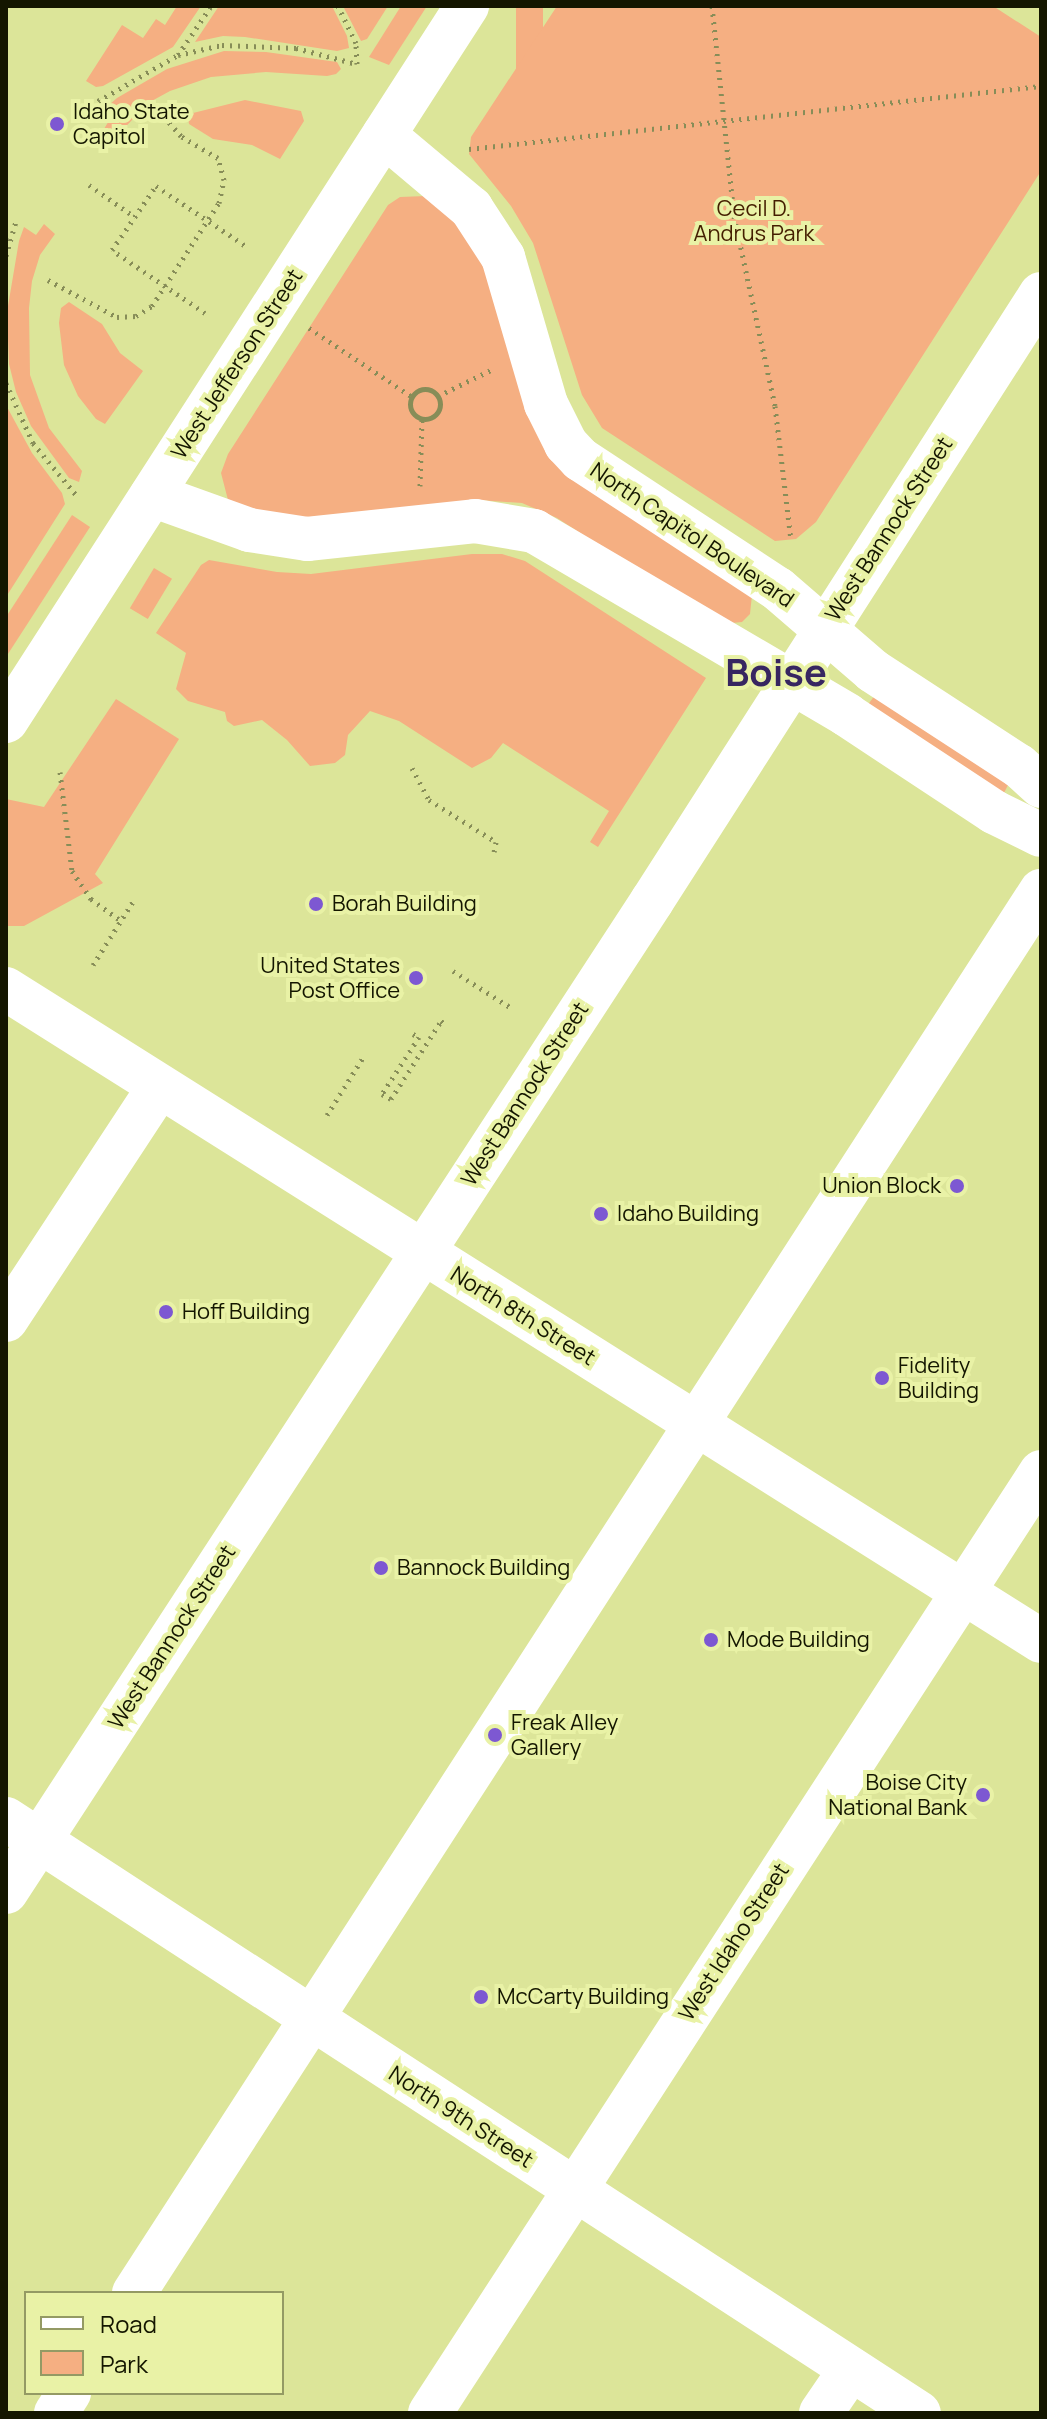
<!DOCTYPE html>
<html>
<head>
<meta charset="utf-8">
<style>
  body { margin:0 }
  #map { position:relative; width:1047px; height:2419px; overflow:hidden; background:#dce599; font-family:Manrope,sans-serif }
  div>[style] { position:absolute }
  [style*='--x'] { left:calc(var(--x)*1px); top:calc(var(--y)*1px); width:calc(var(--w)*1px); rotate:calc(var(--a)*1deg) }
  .green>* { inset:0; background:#f5af82; transform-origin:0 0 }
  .path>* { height:5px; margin-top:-2.5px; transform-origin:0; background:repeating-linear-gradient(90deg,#878d58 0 2px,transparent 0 8px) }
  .path>.ring { margin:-2.5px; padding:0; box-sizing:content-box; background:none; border:5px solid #878d58; border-radius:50% }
  .minor>* { height:44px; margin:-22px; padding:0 22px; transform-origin:22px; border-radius:22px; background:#fff }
  .major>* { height:44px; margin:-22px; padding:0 22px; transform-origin:22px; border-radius:22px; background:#fff }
  .dots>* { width:22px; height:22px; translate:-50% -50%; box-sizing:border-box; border:4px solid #e9f2a6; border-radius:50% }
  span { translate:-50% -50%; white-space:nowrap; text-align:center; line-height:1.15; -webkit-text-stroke:8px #e9f2a6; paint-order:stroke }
  .poi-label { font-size:22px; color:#141600 }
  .left { translate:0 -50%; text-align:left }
  .right { translate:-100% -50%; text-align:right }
  .park-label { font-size:22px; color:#441e00 }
  .street-label { font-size:22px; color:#141600 }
  .town-label { font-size:38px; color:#372661; font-weight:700 }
  .frame { position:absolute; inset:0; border:8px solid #141600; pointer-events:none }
  .legend { position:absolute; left:24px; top:2291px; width:260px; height:104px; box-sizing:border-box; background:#e9f2a6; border:2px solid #949a64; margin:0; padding:10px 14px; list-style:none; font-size:24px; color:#141600 }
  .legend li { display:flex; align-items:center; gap:16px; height:40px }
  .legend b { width:40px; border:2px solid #949a64 }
</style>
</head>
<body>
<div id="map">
  <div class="green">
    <i style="clip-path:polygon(177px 6px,201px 6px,173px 47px,103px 86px,96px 87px,86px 81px,122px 25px,143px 38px,156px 19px,165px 25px)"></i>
    <i style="clip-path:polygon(219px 6px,332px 6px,347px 36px,349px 48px,337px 51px,245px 37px,223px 36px,195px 42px)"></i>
    <i style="clip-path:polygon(343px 6px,388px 6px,367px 39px,361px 41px)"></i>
    <i style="clip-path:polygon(401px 6px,427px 6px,389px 65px,369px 57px)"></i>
    <i style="left:516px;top:6px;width:27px;height:129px"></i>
    <i style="clip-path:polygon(557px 6px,993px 6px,1041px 37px,1041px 171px,816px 522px,796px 539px,775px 541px,602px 428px,582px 395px,533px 243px,511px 206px,469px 154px,471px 137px)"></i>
    <i style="clip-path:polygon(224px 51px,266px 52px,337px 62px,341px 69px,336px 74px,327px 76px,266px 72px,211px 77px,170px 91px,148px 103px,116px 137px,104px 129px,110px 119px,101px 112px,117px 98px,167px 69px)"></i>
    <i style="clip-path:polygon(245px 100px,301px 111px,304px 121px,280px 159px,252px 145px,213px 139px,189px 124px,188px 118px,193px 113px)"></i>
    <i style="clip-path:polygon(426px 196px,435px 200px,477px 247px,531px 403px,752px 595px,750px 614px,742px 622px,721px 624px,557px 518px,522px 503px,478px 500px,281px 520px,228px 500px,221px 473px,228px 454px,388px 205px,400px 197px)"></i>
    <i style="clip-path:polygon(44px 224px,55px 234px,40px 255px,32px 281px,29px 308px,30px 375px,49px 428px,82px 471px,79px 482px,69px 478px,31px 426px,16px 392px,9px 364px,7px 312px,19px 241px,24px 227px,36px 235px)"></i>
    <i style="clip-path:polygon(69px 302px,102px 324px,120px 353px,143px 371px,105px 424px,96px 419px,78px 396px,64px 365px,59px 323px,61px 308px)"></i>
    <i style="clip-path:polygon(6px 405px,32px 453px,62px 493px,65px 504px,6px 597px)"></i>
    <i style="clip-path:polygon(72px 515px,90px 527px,6px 657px,6px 617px)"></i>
    <i style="clip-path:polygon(472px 554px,502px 554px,525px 561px,706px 678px,598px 847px,590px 842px,609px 811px,503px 743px,491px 758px,472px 768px,399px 721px,370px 711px,348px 735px,345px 755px,335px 763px,310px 766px,287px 740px,262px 720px,234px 726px,227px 721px,225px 712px,188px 701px,176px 689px,186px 653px,156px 633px,201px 565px,209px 560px,277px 572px,311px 574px)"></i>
    <i style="left:154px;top:568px;width:21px;height:47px;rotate:31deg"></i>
    <i style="clip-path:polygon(875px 695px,1010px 781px,1003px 795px,867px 706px)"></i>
    <i style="clip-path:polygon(116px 699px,179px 739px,95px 874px,103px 883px,24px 926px,6px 926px,6px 799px,44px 807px)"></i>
  </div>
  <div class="path">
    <i style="--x:712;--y:6;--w:211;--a:84"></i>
    <i style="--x:734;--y:216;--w:194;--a:77.8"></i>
    <i style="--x:775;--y:406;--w:135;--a:83.2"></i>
    <i style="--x:178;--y:55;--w:59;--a:-56"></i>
    <i style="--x:91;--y:105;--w:100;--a:-29.9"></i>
    <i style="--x:178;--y:55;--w:45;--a:-12.8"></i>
    <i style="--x:222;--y:45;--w:74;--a:2.3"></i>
    <i style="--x:296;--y:48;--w:63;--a:14.7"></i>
    <i style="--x:357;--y:64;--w:21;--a:-93"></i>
    <i style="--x:356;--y:43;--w:41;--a:-115.9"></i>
    <i style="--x:469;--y:149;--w:575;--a:-6.29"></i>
    <i style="--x:89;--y:185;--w:56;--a:34.8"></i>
    <i style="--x:6;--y:256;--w:36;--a:-74"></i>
    <i style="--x:48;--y:280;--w:78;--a:28.2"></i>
    <i style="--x:117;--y:317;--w:19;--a:-3"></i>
    <i style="--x:136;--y:316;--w:19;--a:-32"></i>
    <i style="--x:152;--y:306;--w:123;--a:-57"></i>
    <i style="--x:219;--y:203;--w:24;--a:-78"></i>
    <i style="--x:224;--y:180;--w:23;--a:-105"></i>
    <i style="--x:218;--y:158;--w:43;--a:-149.3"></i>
    <i style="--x:181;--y:136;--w:30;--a:-131"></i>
    <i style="--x:205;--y:313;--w:112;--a:-145.9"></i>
    <i style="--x:112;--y:250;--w:78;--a:-55.5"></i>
    <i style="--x:156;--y:186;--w:110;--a:33.8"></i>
    <i style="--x:309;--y:328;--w:123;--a:33.7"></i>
    <i style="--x:6;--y:383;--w:66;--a:65.8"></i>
    <i style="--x:33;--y:443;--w:70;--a:50.2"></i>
    <i class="ring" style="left:410px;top:389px;width:25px;height:25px"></i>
    <i style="--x:438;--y:396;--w:59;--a:-26.1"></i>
    <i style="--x:420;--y:486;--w:67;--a:-88.3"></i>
    <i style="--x:412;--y:768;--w:36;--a:62"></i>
    <i style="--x:429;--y:800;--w:79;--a:32.1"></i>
    <i style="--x:496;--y:842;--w:10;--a:101"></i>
    <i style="--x:60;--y:772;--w:100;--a:83.1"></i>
    <i style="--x:72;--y:871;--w:34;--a:56"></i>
    <i style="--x:91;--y:899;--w:37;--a:36"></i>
    <i style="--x:93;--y:965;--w:77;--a:-57.8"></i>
    <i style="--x:453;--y:971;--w:67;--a:32.3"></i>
    <i style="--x:413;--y:1034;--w:7;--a:27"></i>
    <i style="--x:419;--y:1037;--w:68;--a:123"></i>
    <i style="--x:382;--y:1094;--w:10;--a:29"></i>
    <i style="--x:391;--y:1099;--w:93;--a:-57.3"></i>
    <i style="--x:441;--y:1021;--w:5;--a:37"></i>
    <i style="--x:327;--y:1115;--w:70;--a:-57.9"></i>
  </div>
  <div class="minor">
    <i style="--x:384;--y:135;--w:114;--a:40"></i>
    <i style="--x:471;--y:208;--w:59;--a:56.9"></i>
    <i style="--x:503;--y:257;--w:153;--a:73.7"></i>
    <i style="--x:546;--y:404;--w:45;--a:63.4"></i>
    <i style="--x:566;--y:444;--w:21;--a:47"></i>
    <i style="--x:580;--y:459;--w:237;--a:33.3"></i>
    <i style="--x:778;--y:589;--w:125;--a:40.8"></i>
    <i style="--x:873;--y:671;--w:174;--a:33.1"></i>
    <i style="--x:1019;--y:766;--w:30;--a:42"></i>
    <i style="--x:152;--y:495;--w:103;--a:19.8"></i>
    <i style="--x:249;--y:530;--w:59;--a:8.8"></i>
    <i style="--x:307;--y:539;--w:169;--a:-6.1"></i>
    <i style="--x:475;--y:521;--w:60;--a:9.6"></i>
    <i style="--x:534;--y:531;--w:363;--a:30.4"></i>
    <i style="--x:847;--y:715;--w:176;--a:33.4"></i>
    <i style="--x:994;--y:812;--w:52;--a:26.1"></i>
    <i style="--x:6;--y:721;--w:851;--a:-57.19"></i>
    <i style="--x:6;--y:989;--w:1223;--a:32.21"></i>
    <i style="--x:6;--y:1320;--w:279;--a:-56.7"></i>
    <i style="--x:6;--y:1892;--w:1183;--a:-56.9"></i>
    <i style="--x:652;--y:901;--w:721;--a:-57.35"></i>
    <i style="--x:134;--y:2293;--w:1670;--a:-57.1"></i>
    <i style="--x:56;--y:2413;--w:24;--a:-57"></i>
    <i style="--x:821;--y:2413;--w:53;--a:-55.7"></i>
  </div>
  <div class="major">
    <i style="--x:6;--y:1819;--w:1089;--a:33.05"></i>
    <i style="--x:430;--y:2413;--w:1122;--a:-57"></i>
  </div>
  <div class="dots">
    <i style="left:57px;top:124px;background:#7d58d2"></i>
    <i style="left:316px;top:904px;background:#7d58d2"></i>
    <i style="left:416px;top:978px;background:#7d58d2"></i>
    <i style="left:957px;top:1186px;background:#7d58d2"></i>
    <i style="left:601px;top:1214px;background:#7d58d2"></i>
    <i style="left:166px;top:1312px;background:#7d58d2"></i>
    <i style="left:882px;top:1378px;background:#7d58d2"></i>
    <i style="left:381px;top:1568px;background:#7d58d2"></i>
    <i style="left:711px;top:1640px;background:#7d58d2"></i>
    <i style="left:495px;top:1735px;background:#7d58d2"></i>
    <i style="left:983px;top:1795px;background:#7d58d2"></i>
    <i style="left:481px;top:1997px;background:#7d58d2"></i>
  </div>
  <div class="poi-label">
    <span class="left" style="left:73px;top:124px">Idaho State<br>Capitol</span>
    <span class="left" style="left:332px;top:904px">Borah Building</span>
    <span class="right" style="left:400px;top:978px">United States<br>Post Office</span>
    <span class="right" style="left:941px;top:1186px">Union Block</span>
    <span class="left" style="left:617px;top:1214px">Idaho Building</span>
    <span class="left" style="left:182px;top:1312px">Hoff Building</span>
    <span class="left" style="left:898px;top:1378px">Fidelity<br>Building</span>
    <span class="left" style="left:397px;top:1568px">Bannock Building</span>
    <span class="left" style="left:727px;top:1640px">Mode Building</span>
    <span class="left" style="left:511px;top:1735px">Freak Alley<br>Gallery</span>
    <span class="right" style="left:967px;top:1795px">Boise City<br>National Bank</span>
    <span class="left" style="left:497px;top:1997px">McCarty Building</span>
  </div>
  <div class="park-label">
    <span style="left:754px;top:221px">Cecil D.<br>Andrus Park</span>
  </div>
  <div class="street-label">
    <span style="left:237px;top:364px;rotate:-57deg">West Jefferson Street</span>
    <span style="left:889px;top:529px;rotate:-57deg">West Bannock Street</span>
    <span style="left:692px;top:535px;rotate:34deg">North Capitol Boulevard</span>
    <span style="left:525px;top:1094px;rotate:-57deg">West Bannock Street</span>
    <span style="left:523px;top:1316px;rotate:32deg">North 8th Street</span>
    <span style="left:172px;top:1637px;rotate:-57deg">West Bannock Street</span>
    <span style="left:734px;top:1942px;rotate:-57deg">West Idaho Street</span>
    <span style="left:461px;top:2117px;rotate:33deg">North 9th Street</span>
  </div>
  <div class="town-label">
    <span style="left:776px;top:672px">Boise</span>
  </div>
  <div class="frame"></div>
  <ul class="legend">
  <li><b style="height:10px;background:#fff"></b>Road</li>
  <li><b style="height:22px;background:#f5af82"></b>Park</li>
  </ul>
</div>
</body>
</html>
